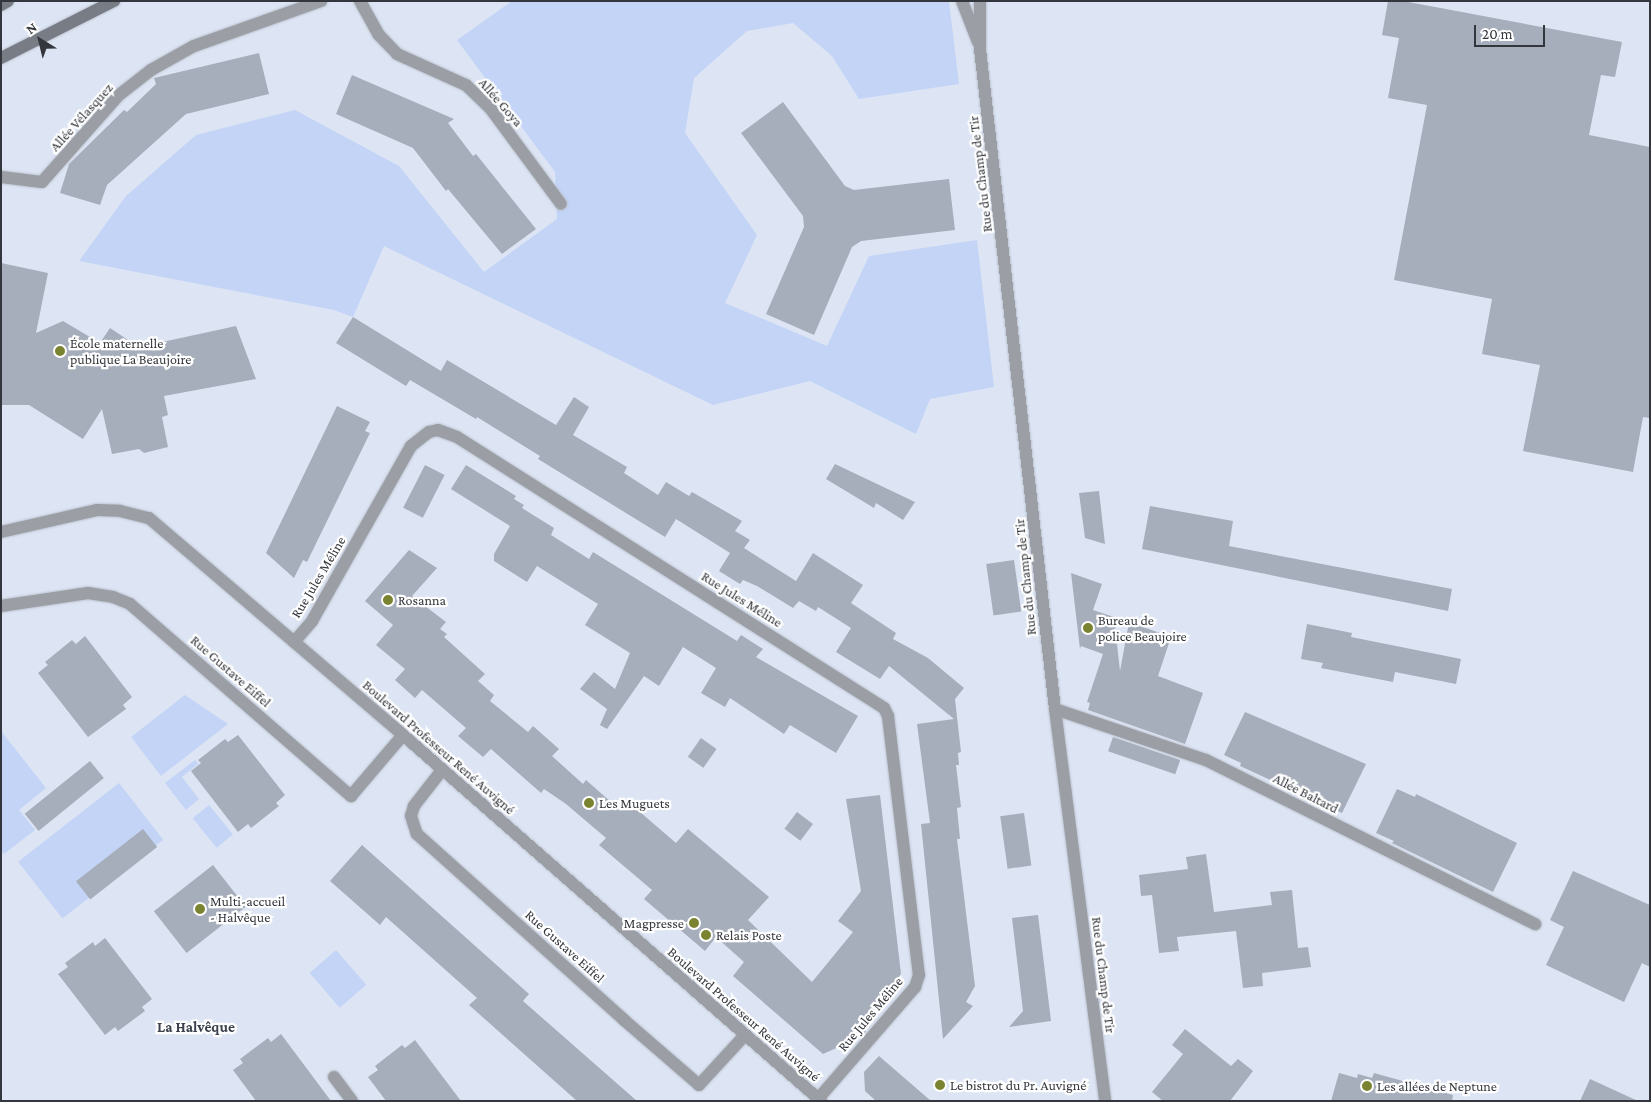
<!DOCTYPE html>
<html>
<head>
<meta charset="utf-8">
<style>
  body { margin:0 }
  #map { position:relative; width:1651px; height:1102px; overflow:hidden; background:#dde5f4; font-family:"Crimson Pro",serif }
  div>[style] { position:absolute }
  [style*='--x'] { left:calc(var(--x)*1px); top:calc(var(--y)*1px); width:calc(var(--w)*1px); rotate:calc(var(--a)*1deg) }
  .green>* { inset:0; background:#c3d4f6; transform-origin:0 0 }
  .building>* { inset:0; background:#a6adbb; transform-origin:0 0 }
  .roads { filter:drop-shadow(0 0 1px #bbc2cf) drop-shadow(0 0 1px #bbc2cf) }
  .minor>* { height:12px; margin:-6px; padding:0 6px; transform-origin:6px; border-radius:6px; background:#9b9ea4 }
  .secondary>* { height:12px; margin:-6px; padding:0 6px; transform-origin:6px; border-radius:6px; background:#777c85 }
  .dots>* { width:14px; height:14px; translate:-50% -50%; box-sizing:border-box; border:2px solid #fff; border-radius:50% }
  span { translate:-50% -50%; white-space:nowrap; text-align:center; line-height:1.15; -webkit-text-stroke:4.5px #fff; paint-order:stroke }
  .street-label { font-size:14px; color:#33363c }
  .poi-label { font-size:14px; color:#33363c }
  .left { translate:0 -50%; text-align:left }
  .right { translate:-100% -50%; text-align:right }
  .neighbourhood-label { font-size:15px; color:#3a404c; font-weight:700 }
  .frame { position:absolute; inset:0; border:2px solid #33363c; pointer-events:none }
  .north { position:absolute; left:15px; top:15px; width:50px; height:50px; -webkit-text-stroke:4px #fff; paint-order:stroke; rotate:324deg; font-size:14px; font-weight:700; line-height:20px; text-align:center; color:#33363c }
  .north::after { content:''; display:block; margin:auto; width:18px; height:22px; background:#33363c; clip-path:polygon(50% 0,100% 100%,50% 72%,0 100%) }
  .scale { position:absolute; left:1474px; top:25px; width:71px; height:22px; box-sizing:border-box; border:2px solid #33363c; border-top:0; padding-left:6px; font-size:15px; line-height:18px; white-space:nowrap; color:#33363c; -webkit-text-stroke:4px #fff; paint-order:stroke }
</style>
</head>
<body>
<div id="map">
  <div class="green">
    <i style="clip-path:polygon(512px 1px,949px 1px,959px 84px,859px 99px,832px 56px,793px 23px,747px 31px,694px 78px,685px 133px,757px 235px,725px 303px,827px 346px,869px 256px,977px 240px,994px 387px,930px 399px,916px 434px,810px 381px,713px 405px,384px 246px,353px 317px,334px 310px,79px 261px,126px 196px,196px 135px,295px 110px,399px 166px,484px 272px,557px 219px,555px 172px,457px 40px)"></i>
    <i style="clip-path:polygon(185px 695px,228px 724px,161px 776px,131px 737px)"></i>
    <i style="clip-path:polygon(1px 731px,46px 788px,19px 810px,35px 830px,4px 854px,1px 851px)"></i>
    <i style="clip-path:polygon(195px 760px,198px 764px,182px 777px,199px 799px,186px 810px,165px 783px)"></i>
    <i style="left:119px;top:783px;width:72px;height:128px;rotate:52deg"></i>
    <i style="left:209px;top:805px;width:38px;height:21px;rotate:51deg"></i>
    <i style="left:336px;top:950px;width:46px;height:35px;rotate:49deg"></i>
  </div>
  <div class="building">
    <i style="clip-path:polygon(1388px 1px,1403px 1px,1622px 42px,1615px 77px,1601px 75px,1589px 135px,1650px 147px,1650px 418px,1643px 417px,1633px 472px,1523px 451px,1540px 365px,1482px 354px,1492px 299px,1394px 280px,1427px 105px,1388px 98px,1399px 38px,1382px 35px)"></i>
    <i style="clip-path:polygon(259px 53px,269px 94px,186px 114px,107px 185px,100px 205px,60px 193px,69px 164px,124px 110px,127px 112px,156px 84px,154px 78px)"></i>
    <i style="clip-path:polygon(352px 75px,454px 119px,448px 123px,473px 156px,476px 154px,536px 229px,502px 254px,448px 189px,446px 191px,413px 148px,336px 114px)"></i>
    <i style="clip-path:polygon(783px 102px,845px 186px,854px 190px,949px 179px,955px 230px,861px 241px,852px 247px,814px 335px,766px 314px,804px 227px,803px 216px,741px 133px)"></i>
    <i style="clip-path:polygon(1px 263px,48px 273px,36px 333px,63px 321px,100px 343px,110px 328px,137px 346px,140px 340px,153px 344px,236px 326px,256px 379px,164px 396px,168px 415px,162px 417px,168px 447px,144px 453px,139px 449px,112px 454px,102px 409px,83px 439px,29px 405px,1px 405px)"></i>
    <i style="clip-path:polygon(353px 317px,441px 371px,447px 360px,556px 425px,574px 397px,589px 407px,573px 435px,627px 467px,624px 473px,658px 495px,666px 482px,689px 496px,692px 492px,742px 521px,735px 531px,750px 540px,744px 548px,796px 581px,813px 553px,863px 585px,851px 603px,896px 633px,893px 639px,928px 658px,964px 688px,955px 699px,961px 752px,958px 753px,959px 765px,956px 765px,961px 807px,957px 808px,960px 839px,957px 839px,975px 986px,966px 1002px,973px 1006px,943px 1039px,921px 824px,930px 823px,917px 724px,954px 719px,889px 666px,880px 679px,836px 652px,851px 628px,818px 607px,816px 611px,799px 601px,793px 608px,757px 586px,743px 580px,740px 584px,719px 571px,730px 553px,676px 519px,665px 537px,538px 459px,540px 456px,477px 417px,476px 419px,410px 380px,406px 386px,336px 343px)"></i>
    <i style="clip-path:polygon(337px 406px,370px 422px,365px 431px,370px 433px,307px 562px,303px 560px,294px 578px,266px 553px)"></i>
    <i style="clip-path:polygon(835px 464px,915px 502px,903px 520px,876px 503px,874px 508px,826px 479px)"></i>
    <i style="left:425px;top:465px;width:22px;height:48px;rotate:27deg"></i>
    <i style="clip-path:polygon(466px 465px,516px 496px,514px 499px,524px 505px,522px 508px,554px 528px,551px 535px,589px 559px,593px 552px,737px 641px,741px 635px,763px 649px,756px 657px,858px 716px,836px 753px,790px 725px,784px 734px,730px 698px,725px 707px,701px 693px,716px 668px,683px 647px,659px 686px,644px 676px,607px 729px,600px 725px,607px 709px,580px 689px,594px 672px,615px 689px,630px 653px,585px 625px,598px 604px,537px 566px,527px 582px,494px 561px,494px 554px,510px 526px,451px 489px)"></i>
    <i style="clip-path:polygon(1099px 491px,1105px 544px,1085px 538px,1079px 493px)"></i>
    <i style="clip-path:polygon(1150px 506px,1233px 521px,1229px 546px,1452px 589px,1448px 611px,1142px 549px)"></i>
    <i style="clip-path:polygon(409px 550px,437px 568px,412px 596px,446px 622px,440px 629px,447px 634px,444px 637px,485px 674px,478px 681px,494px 695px,490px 701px,528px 732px,533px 726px,559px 749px,552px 756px,583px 784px,586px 780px,619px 809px,626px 800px,676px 843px,688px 829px,769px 897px,748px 920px,812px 982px,853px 932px,838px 921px,861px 891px,846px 799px,880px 795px,901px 974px,860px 1025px,866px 1031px,861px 1037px,823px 1054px,733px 976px,744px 962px,716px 937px,705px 951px,644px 899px,652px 890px,599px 845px,606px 838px,566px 804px,544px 789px,541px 793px,491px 749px,483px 757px,458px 736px,466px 728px,422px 690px,415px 698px,395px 680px,405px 669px,376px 645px,393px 625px,365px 601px)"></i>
    <i style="left:1014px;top:560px;width:52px;height:28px;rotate:82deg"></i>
    <i style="clip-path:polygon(1071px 573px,1102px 584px,1093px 610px,1114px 617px,1120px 671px,1129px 622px,1171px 637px,1158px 676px,1203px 693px,1185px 744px,1088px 710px,1090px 703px,1087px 702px,1103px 654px,1081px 646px,1080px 649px)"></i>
    <i style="clip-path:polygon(1307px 624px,1352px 633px,1351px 637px,1461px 659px,1456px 684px,1395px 672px,1393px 682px,1321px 668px,1323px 663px,1301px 659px)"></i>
    <i style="clip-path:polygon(85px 636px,132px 697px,123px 705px,126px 709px,88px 737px,38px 673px,48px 665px,45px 662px,72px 640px,76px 644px)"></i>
    <i style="clip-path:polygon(1245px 712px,1366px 764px,1342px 813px,1240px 766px,1241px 763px,1224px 755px)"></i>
    <i style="clip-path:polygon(238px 735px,285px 795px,276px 803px,279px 806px,251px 828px,248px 824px,238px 832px,191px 771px,201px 763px,198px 760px,225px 739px,228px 742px)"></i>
    <i style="left:1113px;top:737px;width:71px;height:15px;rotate:19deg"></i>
    <i style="left:701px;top:738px;width:19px;height:23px;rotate:35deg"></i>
    <i style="left:90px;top:761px;width:22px;height:84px;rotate:51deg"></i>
    <i style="clip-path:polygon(1397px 789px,1415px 797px,1416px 794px,1517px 843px,1493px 892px,1392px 843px,1394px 841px,1376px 833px)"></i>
    <i style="left:797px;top:812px;width:20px;height:21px;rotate:37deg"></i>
    <i style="left:1024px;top:813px;width:53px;height:24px;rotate:82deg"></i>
    <i style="left:143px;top:829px;width:23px;height:85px;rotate:52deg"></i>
    <i style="clip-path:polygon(362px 845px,529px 994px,523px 1001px,637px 1101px,577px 1101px,469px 1005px,477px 998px,386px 917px,380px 925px,330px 881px)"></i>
    <i style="clip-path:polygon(1206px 854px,1214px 912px,1272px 905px,1270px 892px,1292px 890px,1298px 948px,1308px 947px,1311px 967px,1262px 973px,1263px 986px,1243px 988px,1236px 931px,1177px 937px,1179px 951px,1159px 953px,1152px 895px,1141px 896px,1139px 875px,1188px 869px,1186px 857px)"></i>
    <i style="left:213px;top:865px;width:53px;height:75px;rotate:52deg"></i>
    <i style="clip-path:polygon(1573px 871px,1650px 905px,1650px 967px,1642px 963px,1624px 1002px,1546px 965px,1564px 927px,1550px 920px)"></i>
    <i style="clip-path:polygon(1038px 915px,1051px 1021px,1009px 1027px,1023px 1011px,1012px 918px)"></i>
    <i style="clip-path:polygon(105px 938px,152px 999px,142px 1007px,145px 1011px,118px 1031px,115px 1027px,105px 1035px,58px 974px,68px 967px,65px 963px,93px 942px,95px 946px)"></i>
    <i style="clip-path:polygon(1185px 1029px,1231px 1066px,1238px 1059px,1253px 1071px,1230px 1101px,1163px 1101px,1152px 1092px,1183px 1054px,1172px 1045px)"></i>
    <i style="clip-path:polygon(281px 1034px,331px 1101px,256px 1101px,233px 1070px,243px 1063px,240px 1059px,268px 1038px,271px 1042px)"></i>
    <i style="clip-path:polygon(415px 1040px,461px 1101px,386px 1101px,368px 1077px,378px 1070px,375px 1066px,402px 1045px,405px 1048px)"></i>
    <i style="clip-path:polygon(879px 1056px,931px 1101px,876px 1101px,865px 1091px,864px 1072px)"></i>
    <i style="clip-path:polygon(1339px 1073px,1357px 1078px,1358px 1074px,1372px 1078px,1374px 1073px,1453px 1095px,1452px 1101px,1331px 1101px)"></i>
    <i style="clip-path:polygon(1590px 1079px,1638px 1101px,1580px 1101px)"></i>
  </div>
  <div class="roads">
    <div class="minor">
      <i style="--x:360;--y:1;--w:38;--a:61"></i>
      <i style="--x:378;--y:34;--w:28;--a:46"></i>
      <i style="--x:397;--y:54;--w:76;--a:24.2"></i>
      <i style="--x:466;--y:85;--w:33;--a:44"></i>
      <i style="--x:490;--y:108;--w:119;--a:53.5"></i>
      <i style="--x:962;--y:1;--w:44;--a:68.7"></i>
      <i style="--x:980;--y:1;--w:48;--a:90"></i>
      <i style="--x:980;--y:49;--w:664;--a:83.52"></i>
      <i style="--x:1055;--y:709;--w:395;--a:82.7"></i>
      <i style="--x:1;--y:177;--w:41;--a:7"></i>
      <i style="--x:42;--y:182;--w:116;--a:-48.5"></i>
      <i style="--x:119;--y:95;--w:41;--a:-38"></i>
      <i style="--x:151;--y:70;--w:49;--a:-29.2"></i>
      <i style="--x:194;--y:46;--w:135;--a:-19.5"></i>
      <i style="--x:1;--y:532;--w:98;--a:-12.9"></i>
      <i style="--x:97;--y:510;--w:23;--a:2"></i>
      <i style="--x:120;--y:511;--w:30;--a:14"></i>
      <i style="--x:149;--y:518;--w:334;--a:40.5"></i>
      <i style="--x:403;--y:735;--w:556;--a:41.21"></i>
      <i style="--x:1;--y:606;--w:88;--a:-8.5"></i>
      <i style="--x:88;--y:593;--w:25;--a:9"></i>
      <i style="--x:113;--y:597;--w:18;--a:22"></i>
      <i style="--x:130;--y:604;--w:293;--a:41"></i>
      <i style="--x:351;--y:796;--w:80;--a:-49.6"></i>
      <i style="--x:294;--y:642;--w:28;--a:-49"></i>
      <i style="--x:312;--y:621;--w:201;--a:-60.5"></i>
      <i style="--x:411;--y:446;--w:23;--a:-38"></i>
      <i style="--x:429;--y:432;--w:9;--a:-13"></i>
      <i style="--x:438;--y:430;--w:20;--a:20"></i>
      <i style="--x:457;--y:437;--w:506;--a:32.4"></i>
      <i style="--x:884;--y:708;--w:9;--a:63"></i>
      <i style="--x:888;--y:716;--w:261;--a:83.2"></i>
      <i style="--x:919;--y:975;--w:13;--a:108"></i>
      <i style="--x:915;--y:987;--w:148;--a:130.9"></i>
      <i style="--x:1055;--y:709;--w:159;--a:18.7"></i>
      <i style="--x:1206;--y:760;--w:368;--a:26.5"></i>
      <i style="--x:442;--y:770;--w:46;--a:127.9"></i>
      <i style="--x:414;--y:806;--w:10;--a:107"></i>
      <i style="--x:411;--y:816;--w:19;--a:72"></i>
      <i style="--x:417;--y:834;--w:278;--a:41.9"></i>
      <i style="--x:624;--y:1020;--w:99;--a:40.9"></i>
      <i style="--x:699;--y:1085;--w:68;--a:-47.4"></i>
      <i style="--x:334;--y:1077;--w:30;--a:53"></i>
    </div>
    <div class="secondary">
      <i style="--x:1;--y:5;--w:8;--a:-30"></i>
      <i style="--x:1;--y:58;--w:127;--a:-26.8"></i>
    </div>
  </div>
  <div class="dots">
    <i style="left:60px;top:351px;background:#7a832f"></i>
    <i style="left:388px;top:600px;background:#7a832f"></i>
    <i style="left:1088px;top:628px;background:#7a832f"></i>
    <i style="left:589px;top:803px;background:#7a832f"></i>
    <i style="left:200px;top:909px;background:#7a832f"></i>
    <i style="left:694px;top:923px;background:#7a832f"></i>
    <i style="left:706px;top:935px;background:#7a832f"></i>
    <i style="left:940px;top:1085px;background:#7a832f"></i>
    <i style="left:1367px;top:1086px;background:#7a832f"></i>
  </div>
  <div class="street-label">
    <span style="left:501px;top:102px;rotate:49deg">Allée Goya</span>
    <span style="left:81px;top:117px;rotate:-48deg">Allée Vélasquez</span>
    <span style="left:980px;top:174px;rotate:-97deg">Rue du Champ de Tir</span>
    <span style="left:318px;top:577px;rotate:-59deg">Rue Jules Méline</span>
    <span style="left:1025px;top:577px;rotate:-96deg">Rue du Champ de Tir</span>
    <span style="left:742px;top:599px;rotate:32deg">Rue Jules Méline</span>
    <span style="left:231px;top:671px;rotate:41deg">Rue Gustave Eiffel</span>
    <span style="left:439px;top:747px;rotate:41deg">Boulevard Professeur René Auvigné</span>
    <span style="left:1306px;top:793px;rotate:27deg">Allée Baltard</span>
    <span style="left:565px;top:946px;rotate:42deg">Rue Gustave Eiffel</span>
    <span style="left:1104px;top:975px;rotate:83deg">Rue du Champ de Tir</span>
    <span style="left:744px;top:1014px;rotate:41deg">Boulevard Professeur René Auvigné</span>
    <span style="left:870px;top:1014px;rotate:-50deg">Rue Jules Méline</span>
  </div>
  <div class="poi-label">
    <span class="left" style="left:70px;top:351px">École maternelle<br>publique La Beaujoire</span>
    <span class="left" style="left:398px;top:600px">Rosanna</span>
    <span class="left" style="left:1098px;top:628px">Bureau de<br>police Beaujoire</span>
    <span class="left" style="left:599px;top:803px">Les Muguets</span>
    <span class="left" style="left:210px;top:909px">Multi-accueil<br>- Halvêque</span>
    <span class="right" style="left:684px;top:923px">Magpresse</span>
    <span class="left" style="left:716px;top:935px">Relais Poste</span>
    <span class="left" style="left:950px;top:1085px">Le bistrot du Pr. Auvigné</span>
    <span class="left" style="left:1377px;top:1086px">Les allées de Neptune</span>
  </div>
  <div class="neighbourhood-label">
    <span style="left:196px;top:1028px">La Halvêque</span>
  </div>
  <div class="frame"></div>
  <div class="north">N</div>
  <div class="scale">20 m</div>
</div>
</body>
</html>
